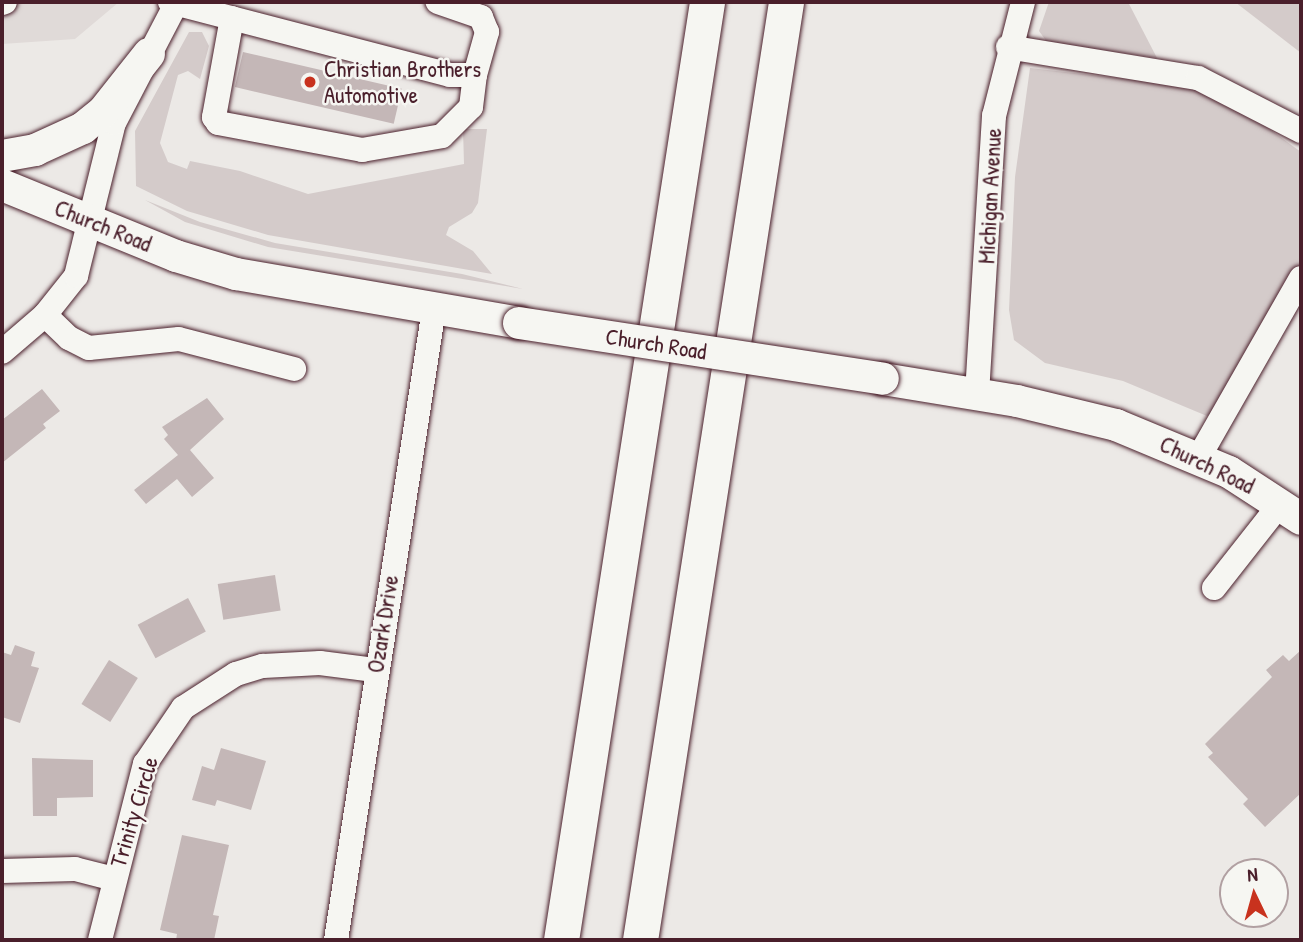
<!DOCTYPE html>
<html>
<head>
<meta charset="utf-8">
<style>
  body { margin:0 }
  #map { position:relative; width:1303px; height:942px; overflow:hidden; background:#ece9e6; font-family:"Patrick Hand",sans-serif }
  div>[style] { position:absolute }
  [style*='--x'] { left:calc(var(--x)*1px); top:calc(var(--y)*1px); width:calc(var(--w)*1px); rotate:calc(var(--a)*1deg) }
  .built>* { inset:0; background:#e0dad8 }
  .green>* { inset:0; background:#d4cbca }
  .building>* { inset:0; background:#c4b7b7; transform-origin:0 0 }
  .roads { filter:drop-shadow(0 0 2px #4a1f2b) drop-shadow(0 0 2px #4a1f2b) }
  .minor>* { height:24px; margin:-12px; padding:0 12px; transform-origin:12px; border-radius:12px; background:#f6f6f2 }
  .major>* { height:32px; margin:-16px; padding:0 16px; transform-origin:16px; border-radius:16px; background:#f6f6f2 }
  .highway>* { height:35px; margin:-17.5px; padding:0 17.5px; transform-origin:17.5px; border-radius:17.5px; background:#f6f6f2 }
  .bridges { filter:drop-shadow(0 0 2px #4a1f2b) drop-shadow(0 0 2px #4a1f2b) }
  .major-bridge>* { height:32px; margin:-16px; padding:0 16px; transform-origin:16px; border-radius:16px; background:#f6f6f2 }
  .dots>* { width:19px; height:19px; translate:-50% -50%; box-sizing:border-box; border:4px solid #f6f6f2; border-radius:50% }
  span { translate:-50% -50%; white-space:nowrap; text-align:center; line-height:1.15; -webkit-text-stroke:5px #f6f6f2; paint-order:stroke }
  .poi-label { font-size:23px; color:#4a1f2b }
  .left { translate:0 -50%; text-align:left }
  .street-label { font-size:23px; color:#4a1f2b }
  .frame { position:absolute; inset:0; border:4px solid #4a1f2b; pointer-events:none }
  .north { position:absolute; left:1219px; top:858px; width:70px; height:70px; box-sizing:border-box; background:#f6f6f2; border:2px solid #b1a0a2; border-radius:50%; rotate:355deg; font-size:19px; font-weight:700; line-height:28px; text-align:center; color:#4a1f2b }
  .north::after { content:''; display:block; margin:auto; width:24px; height:32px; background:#c8321e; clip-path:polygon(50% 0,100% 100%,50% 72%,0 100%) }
</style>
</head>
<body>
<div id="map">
  <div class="built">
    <i style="clip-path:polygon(2px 2px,119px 2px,75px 39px,2px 44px)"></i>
  </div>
  <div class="green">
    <i style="clip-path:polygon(1049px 2px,1128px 2px,1157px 58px,1047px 42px,1039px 31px)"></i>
    <i style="clip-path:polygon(1235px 2px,1301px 2px,1301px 53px)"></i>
    <i style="clip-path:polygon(189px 32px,202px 32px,209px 46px,200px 79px,188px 71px,178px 75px,160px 143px,168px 162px,187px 169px,190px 161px,240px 171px,308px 194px,464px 164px,463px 129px,487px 129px,478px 203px,472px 213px,449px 227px,446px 235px,473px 251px,492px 274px,268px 235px,187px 211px,136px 186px,135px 131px)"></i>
    <i style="clip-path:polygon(1030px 68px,1188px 86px,1250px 115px,1301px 152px,1301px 267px,1212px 413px,1207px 416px,1123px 381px,1045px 363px,1014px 340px,1009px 310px,1015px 177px)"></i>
    <i style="clip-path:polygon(145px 200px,200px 222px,275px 243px,462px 274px,523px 289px,268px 247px,185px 222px)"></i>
  </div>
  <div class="building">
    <i style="left:243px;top:52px;width:163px;height:36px;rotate:13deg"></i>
    <i style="clip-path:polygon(42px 389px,60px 411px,43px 424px,46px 428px,2px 463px,2px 420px)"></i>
    <i style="clip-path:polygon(207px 398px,224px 419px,190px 450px,214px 478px,192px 497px,177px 479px,146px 504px,134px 490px,178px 455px,164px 439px,168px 435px,162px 427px)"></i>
    <i style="left:275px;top:575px;width:36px;height:58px;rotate:81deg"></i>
    <i style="left:188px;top:598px;width:38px;height:57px;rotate:62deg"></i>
    <i style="clip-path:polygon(15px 645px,35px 652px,31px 666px,39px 668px,20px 723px,2px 717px,2px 652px,11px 655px)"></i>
    <i style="clip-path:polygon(1301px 650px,1301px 793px,1265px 827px,1243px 804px,1248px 799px,1208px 757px,1213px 753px,1205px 744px,1272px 677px,1266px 670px,1283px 655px,1289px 661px)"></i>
    <i style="left:109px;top:660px;width:34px;height:52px;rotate:32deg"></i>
    <i style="clip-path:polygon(221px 748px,266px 761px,251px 810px,217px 800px,215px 806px,192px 800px,202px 766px,214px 770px)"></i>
    <i style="clip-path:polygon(32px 758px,93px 760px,93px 797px,57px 798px,57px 816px,33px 816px)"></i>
    <i style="clip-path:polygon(182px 835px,229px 845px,213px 915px,219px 916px,214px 940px,176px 940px,177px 934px,160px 930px)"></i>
  </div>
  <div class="roads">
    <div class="minor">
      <i style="--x:170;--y:2;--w:289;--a:14.6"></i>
      <i style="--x:450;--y:75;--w:25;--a:0"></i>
      <i style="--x:475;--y:75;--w:45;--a:-74.4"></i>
      <i style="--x:487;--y:32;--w:16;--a:-112"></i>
      <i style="--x:481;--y:17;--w:46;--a:-160.8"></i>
      <i style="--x:2;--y:3;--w:3;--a:-18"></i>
      <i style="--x:232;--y:18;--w:101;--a:100.3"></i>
      <i style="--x:214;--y:117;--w:7;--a:56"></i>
      <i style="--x:218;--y:123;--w:147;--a:10.6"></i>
      <i style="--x:362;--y:150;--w:81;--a:-9.9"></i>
      <i style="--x:442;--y:136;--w:41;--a:-45"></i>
      <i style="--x:471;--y:107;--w:32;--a:-83"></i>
      <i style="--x:1008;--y:47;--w:193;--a:9.3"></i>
      <i style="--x:1198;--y:78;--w:116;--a:27.2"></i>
      <i style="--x:45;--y:315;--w:33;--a:44"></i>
      <i style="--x:69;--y:338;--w:22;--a:27"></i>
      <i style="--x:89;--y:348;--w:90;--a:-5.7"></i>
      <i style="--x:179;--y:339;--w:119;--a:14.6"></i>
      <i style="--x:2;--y:352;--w:57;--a:-40.7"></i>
      <i style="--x:45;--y:315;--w:50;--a:-51.5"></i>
      <i style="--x:76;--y:276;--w:158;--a:-76.1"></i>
      <i style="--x:114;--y:123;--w:136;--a:-62.5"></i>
      <i style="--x:977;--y:394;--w:279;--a:-86.5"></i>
      <i style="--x:994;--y:116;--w:118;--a:-75.7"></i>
      <i style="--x:1199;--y:457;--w:206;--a:-60.3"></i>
      <i style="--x:1214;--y:588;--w:107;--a:-51.8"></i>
      <i style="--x:2;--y:871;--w:73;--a:-1.6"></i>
      <i style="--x:75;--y:869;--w:40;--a:14.4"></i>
      <i style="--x:100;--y:940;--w:182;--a:-75.7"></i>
      <i style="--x:145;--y:764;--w:68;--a:-55.8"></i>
      <i style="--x:183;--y:708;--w:63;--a:-32.7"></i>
      <i style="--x:236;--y:674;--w:28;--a:-17"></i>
      <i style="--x:263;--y:666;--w:57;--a:-3"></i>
      <i style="--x:320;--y:663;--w:55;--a:7.3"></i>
      <i style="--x:336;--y:940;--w:639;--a:-81.17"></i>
    </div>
    <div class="major">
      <i style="--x:2;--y:156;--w:34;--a:-10"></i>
      <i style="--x:35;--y:150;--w:53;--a:-24.6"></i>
      <i style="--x:83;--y:128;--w:26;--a:-39"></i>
      <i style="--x:103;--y:112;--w:74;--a:-51.6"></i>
      <i style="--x:2;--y:185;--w:188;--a:22.2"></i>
      <i style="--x:176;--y:256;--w:63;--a:16.7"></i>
      <i style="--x:236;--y:274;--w:287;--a:9.8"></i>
      <i style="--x:883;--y:379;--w:136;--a:9.3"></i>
      <i style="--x:1017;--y:401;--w:102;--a:13.6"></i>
      <i style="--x:1116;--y:425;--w:122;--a:22.6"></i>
      <i style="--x:1229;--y:472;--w:86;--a:33.1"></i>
    </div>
    <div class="highway">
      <i style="--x:561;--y:940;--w:949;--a:-81.15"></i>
      <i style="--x:640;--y:940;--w:949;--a:-81.15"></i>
    </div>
  </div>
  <div class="bridges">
    <div class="major-bridge">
      <i style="--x:519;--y:323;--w:368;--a:8.7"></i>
    </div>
  </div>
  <div class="dots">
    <i style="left:310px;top:82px;background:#c8321e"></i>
  </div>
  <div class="poi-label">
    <span class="left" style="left:324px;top:82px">Christian Brothers<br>Automotive</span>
  </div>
  <div class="street-label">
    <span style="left:990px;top:196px;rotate:-87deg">Michigan Avenue</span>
    <span style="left:103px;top:226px;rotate:22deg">Church Road</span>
    <span style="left:656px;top:344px;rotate:9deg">Church Road</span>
    <span style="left:1207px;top:465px;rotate:26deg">Church Road</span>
    <span style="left:383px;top:624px;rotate:-81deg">Ozark Drive</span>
    <span style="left:134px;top:812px;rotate:-73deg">Trinity Circle</span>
  </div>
  <div class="frame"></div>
  <div class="north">N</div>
</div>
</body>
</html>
